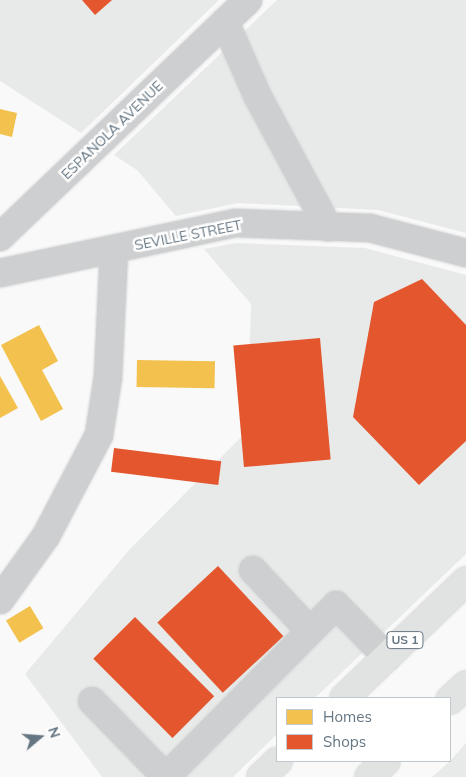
<!DOCTYPE html>
<html>
<head>
<meta charset="utf-8">
<style>
  body { margin:0 }
  #map { position:relative; width:466px; height:777px; overflow:hidden; background:#f9f9f9; font-family:Mulish,sans-serif }
  div>[style] { position:absolute }
  [style*='--x'] { left:calc(var(--x)*1px); top:calc(var(--y)*1px); width:calc(var(--w)*1px); rotate:calc(var(--a)*1deg) }
  .built>* { inset:0; background:#e8e9e9 }
  .homes>* { inset:0; background:#f2c14e; transform-origin:0 0 }
  .shops>* { inset:0; background:#e4572e; transform-origin:0 0 }
  .roads { filter:drop-shadow(0 0 1px #d5d6d7) drop-shadow(0 0 1px #d5d6d7) }
  .minor>* { height:28px; margin:-14px; padding:0 14px; transform-origin:14px; border-radius:14px; background:#cecfd0 }
  .major>* { height:28px; margin:-14px; padding:0 14px; transform-origin:14px; border-radius:14px; background:#e1e2e2 }
  span { translate:-50% -50%; white-space:nowrap; text-align:center; line-height:1.15; -webkit-text-stroke:5px #fff; paint-order:stroke }
  .shield-label span { padding:1px 4px; background:#fff; border:1px solid; border-radius:4px; -webkit-text-stroke-width:0 }
  .shield-label { font-size:12px; color:#657683; font-weight:700 }
  .street-label { font-size:14px; color:#657683 }
  .legend { position:absolute; left:276px; top:697px; width:175px; height:65px; box-sizing:border-box; background:#fff; border:1px solid #c1c8cd; margin:0; padding:6px 9px; list-style:none; font-size:15px; color:#657683 }
  .legend li { display:flex; align-items:center; gap:10px; height:25px }
  .legend b { width:25px; border:1px solid #c1c8cd }
  .north { position:absolute; left:15px; top:712px; width:50px; height:50px; -webkit-text-stroke:4px #fff; paint-order:stroke; rotate:72deg; font-size:14px; font-weight:700; line-height:20px; text-align:center; color:#657683 }
  .north::after { content:''; display:block; margin:auto; width:18px; height:22px; background:#657683; clip-path:polygon(50% 0,100% 100%,50% 72%,0 100%) }
</style>
</head>
<body>
<div id="map">
  <div class="built">
    <i style="clip-path:polygon(0 0,219px 0,81px 133px,0 81px)"></i>
    <i style="clip-path:polygon(277px 0,466px 0,466px 233px,378px 210px,238px 203px,176px 216px,137px 170px,114px 155px)"></i>
    <i style="clip-path:polygon(236px 243px,365px 248px,466px 275px,466px 554px,315px 698px,277px 698px,277px 734px,233px 777px,102px 777px,25px 674px,130px 549px,247px 431px,251px 304px,204px 249px)"></i>
    <i style="clip-path:polygon(466px 743px,466px 777px,432px 777px,450px 761px)"></i>
  </div>
  <div class="homes">
    <i style="clip-path:polygon(0 109px,17px 113px,12px 137px,0 134px)"></i>
    <i style="clip-path:polygon(39px 325px,58px 361px,42px 370px,63px 409px,41px 421px,1px 345px)"></i>
    <i style="left:137px;top:360px;width:78px;height:27px;rotate:1deg"></i>
    <i style="clip-path:polygon(0 376px,18px 408px,0 418px)"></i>
    <i style="left:30px;top:606px;width:26px;height:28px;rotate:59deg"></i>
  </div>
  <div class="shops">
    <i style="clip-path:polygon(82px 0,112px 0,95px 15px)"></i>
    <i style="clip-path:polygon(422px 279px,466px 325px,466px 441px,419px 485px,353px 417px,374px 302px)"></i>
    <i style="left:320px;top:338px;width:122px;height:87px;rotate:85deg"></i>
    <i style="left:114px;top:448px;width:108px;height:24px;rotate:7deg"></i>
    <i style="left:218px;top:566px;width:96px;height:83px;rotate:47deg"></i>
    <i style="left:135px;top:617px;width:112px;height:59px;rotate:45deg"></i>
  </div>
  <div class="roads">
    <div class="minor">
      <i style="--x:225;--y:22;--w:82;--a:66.3"></i>
      <i style="--x:258;--y:97;--w:148;--a:61.7"></i>
      <i style="--x:0;--y:237;--w:343;--a:-43.7"></i>
      <i style="--x:0;--y:273;--w:240;--a:-12"></i>
      <i style="--x:235;--y:223;--w:135;--a:2.1"></i>
      <i style="--x:370;--y:228;--w:99;--a:14.6"></i>
      <i style="--x:253;--y:570;--w:83;--a:46.9"></i>
      <i style="--x:0;--y:600;--w:79;--a:-54.3"></i>
      <i style="--x:46;--y:536;--w:114;--a:-62.3"></i>
      <i style="--x:99;--y:435;--w:59;--a:-81.2"></i>
      <i style="--x:108;--y:377;--w:128;--a:-87.3"></i>
      <i style="--x:92;--y:701;--w:105;--a:45.8"></i>
      <i style="--x:166;--y:777;--w:242;--a:-45.3"></i>
      <i style="--x:336;--y:605;--w:73;--a:45.6"></i>
    </div>
    <div class="major">
      <i style="--x:344;--y:698;--w:169;--a:-43.8"></i>
      <i style="--x:450;--y:700;--w:22;--a:-43"></i>
      <i style="--x:261;--y:777;--w:23;--a:-43"></i>
      <i style="--x:369;--y:777;--w:23;--a:-43"></i>
    </div>
  </div>
  <div class="shield-label">
    <span style="left:405px;top:640px">US 1</span>
  </div>
  <div class="street-label">
    <span style="left:112px;top:130px;rotate:-44deg">ESPANOLA AVENUE</span>
    <span style="left:188px;top:235px;rotate:-11deg">SEVILLE STREET</span>
  </div>
  <ul class="legend">
  <li><b style="height:14px;background:#f2c14e"></b>Homes</li>
  <li><b style="height:14px;background:#e4572e"></b>Shops</li>
  </ul>
  <div class="north">N</div>
</div>
</body>
</html>
